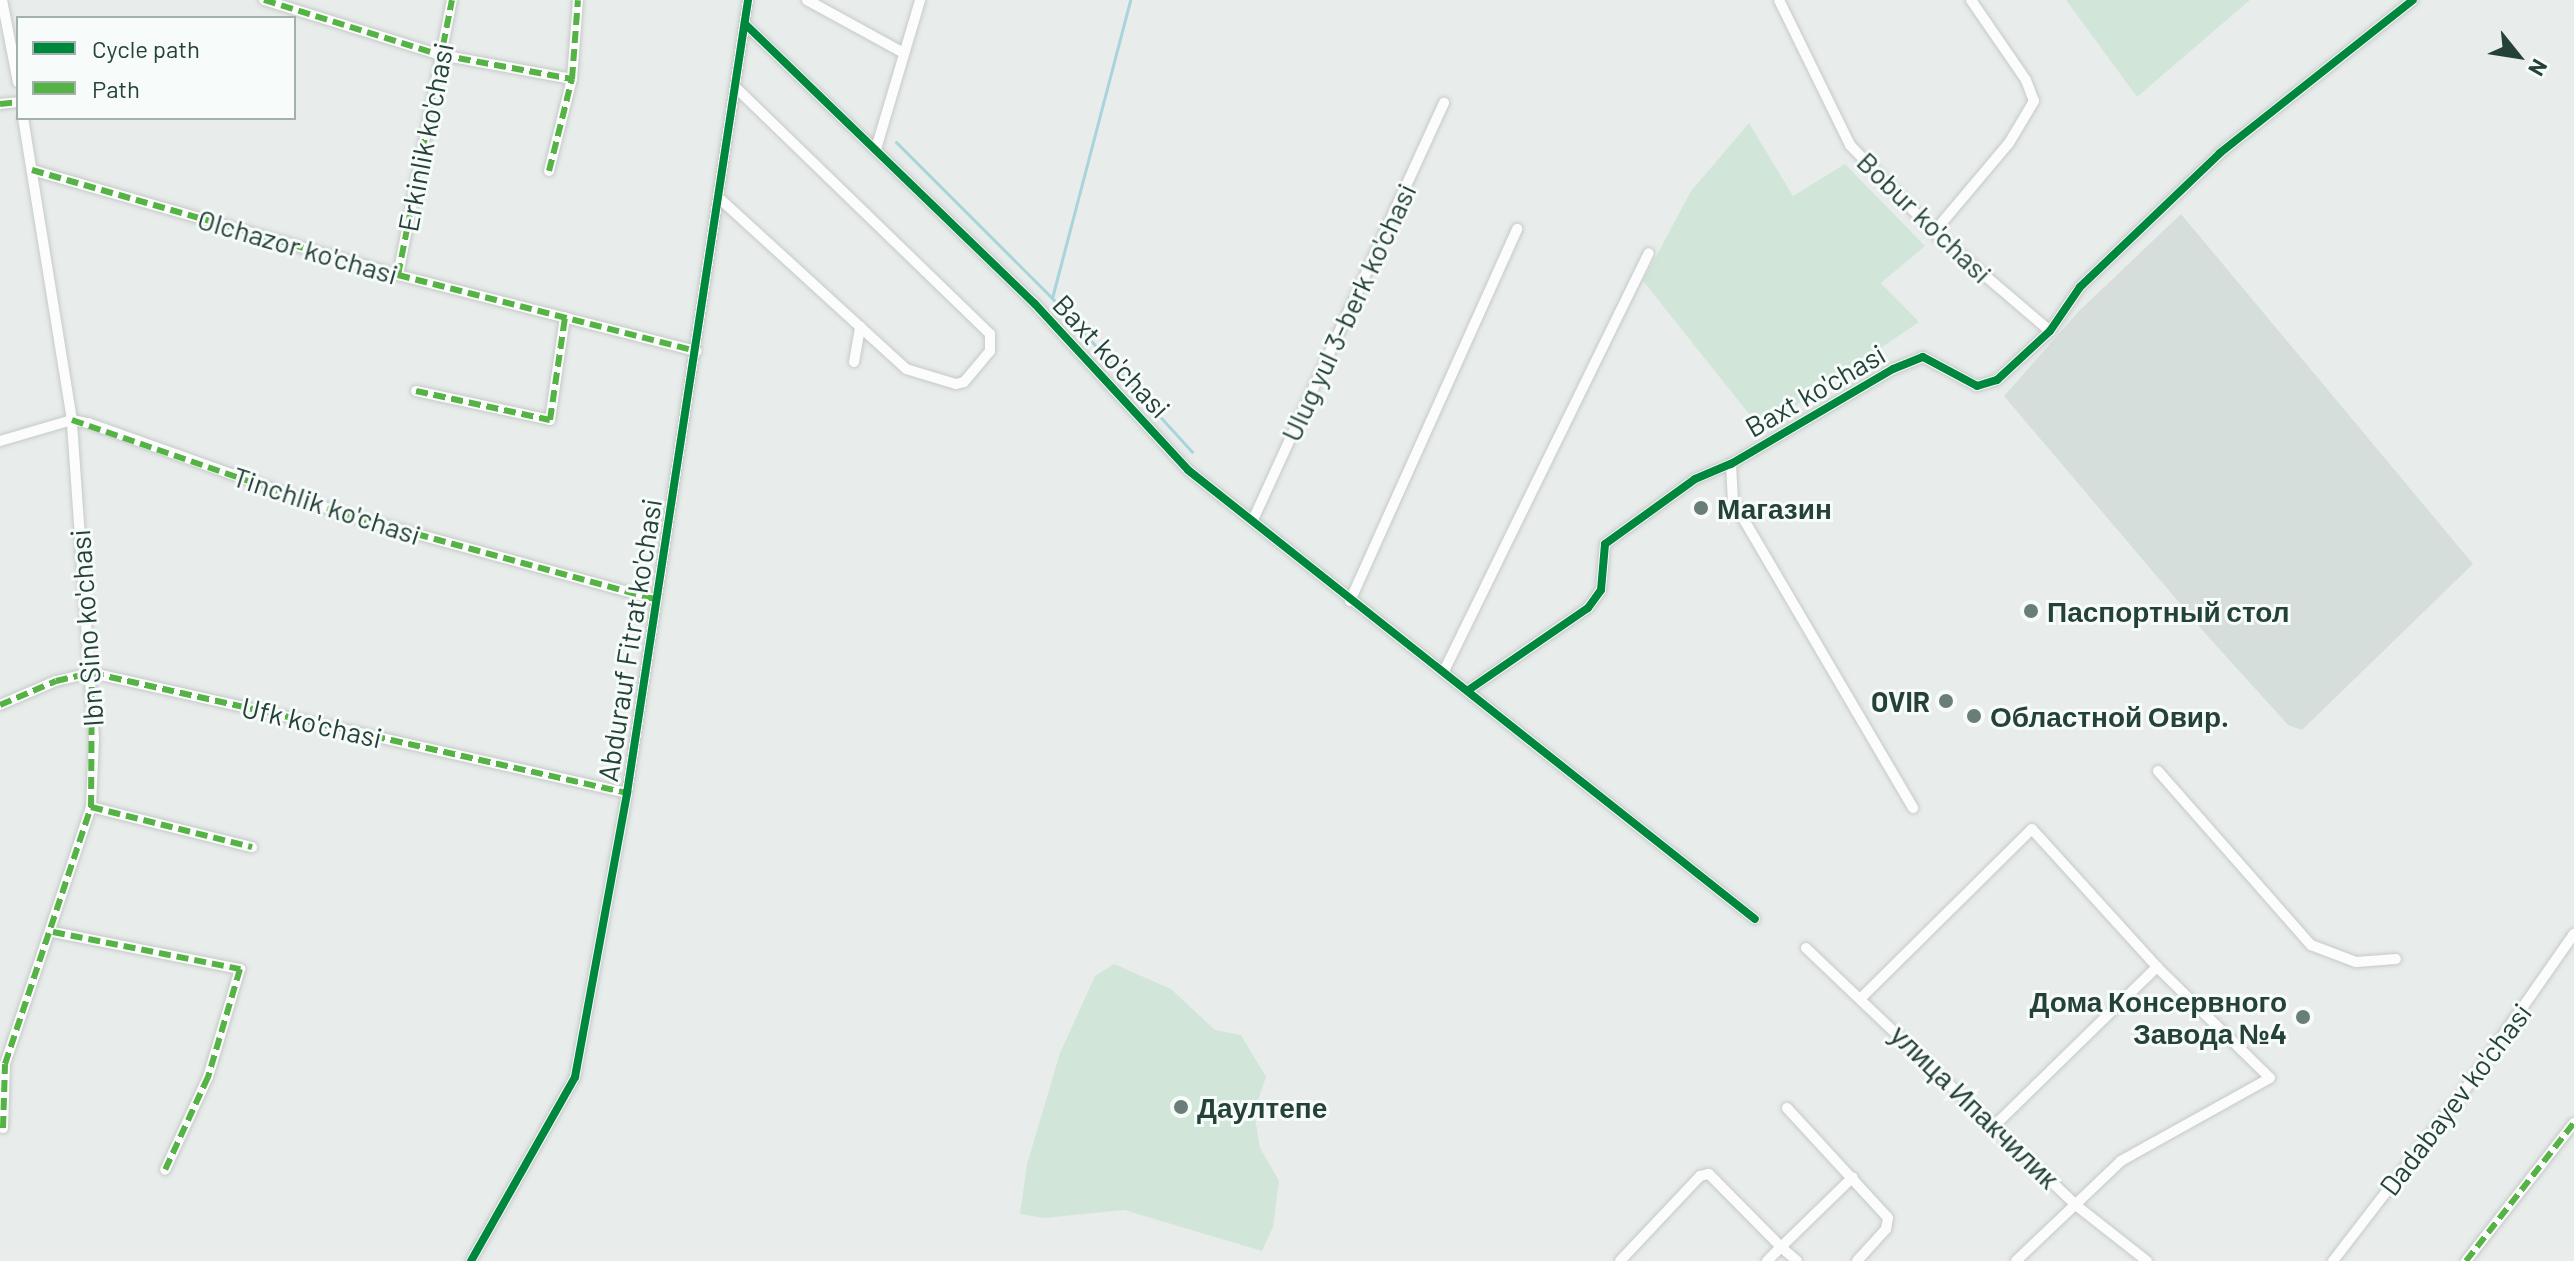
<!DOCTYPE html>
<html>
<head>
<meta charset="utf-8">
<style>
  body { margin:0 }
  #map { position:relative; width:2574px; height:1261px; overflow:hidden; background:#e8edeb; font-family:Barlow,sans-serif }
  div>[style] { position:absolute }
  [style*='--x'] { left:calc(var(--x)*1px); top:calc(var(--y)*1px); width:calc(var(--w)*1px); rotate:calc(var(--a)*1deg) }
  .built>* { inset:0; background:#d6dedb }
  .green>* { inset:0; background:#d1e6d8 }
  .stream>* { height:3px; margin:-1.5px; padding:0 1.5px; transform-origin:1.5px; border-radius:1.5px; background:#a9d4db }
  .roads { filter:drop-shadow(0 0 2px #c5cac8) drop-shadow(0 0 2px #c5cac8) }
  .minor>* { height:10px; margin:-5px; padding:0 5px; transform-origin:5px; border-radius:5px; background:#fcfcfc }
  .quiet>* { height:6px; margin-top:-3px; transform-origin:0; background:repeating-linear-gradient(90deg,#55b346 0 12px,transparent 0 18px) }
  .cycleway>* { height:8px; margin:-4px; padding:0 4px; transform-origin:4px; border-radius:4px; background:#00873e }
  .dots>* { width:22px; height:22px; translate:-50% -50%; box-sizing:border-box; border:4px solid #f7fbf9; border-radius:50% }
  span { translate:-50% -50%; white-space:nowrap; text-align:center; line-height:1.15; -webkit-text-stroke:6px #f7fbf9; paint-order:stroke }
  .street-label { font-size:28px; color:#24423a }
  .poi-label { font-size:28px; color:#24423a; font-weight:700 }
  .left { translate:0 -50%; text-align:left }
  .right { translate:-100% -50%; text-align:right }
  .legend { position:absolute; left:16px; top:16px; width:280px; height:104px; box-sizing:border-box; background:#f7fbf9; border:2px solid #a3b1ad; margin:0; padding:10px 14px; list-style:none; font-size:24px; color:#24423a }
  .legend li { display:flex; align-items:center; gap:16px; height:40px }
  .legend b { width:40px; border:2px solid #a3b1ad }
  .north { position:absolute; left:2478px; top:16px; width:80px; height:80px; -webkit-text-stroke:6px #f7fbf9; paint-order:stroke; rotate:120deg; font-size:22px; font-weight:700; line-height:32px; text-align:center; color:#24423a }
  .north::after { content:''; display:block; margin:auto; width:28px; height:36px; background:#24423a; clip-path:polygon(50% 0,100% 100%,50% 72%,0 100%) }
</style>
</head>
<body>
<div id="map">
  <div class="built">
    <i style="clip-path:polygon(2181px 214px,2473px 564px,2302px 730px,2288px 725px,2204px 632px,2004px 396px,2079px 311px)"></i>
  </div>
  <div class="green">
    <i style="clip-path:polygon(2066px 0,2250px 0,2137px 97px)"></i>
    <i style="clip-path:polygon(1749px 123px,1793px 196px,1845px 164px,1925px 246px,1881px 283px,1919px 322px,1761px 429px,1643px 281px,1691px 191px)"></i>
    <i style="clip-path:polygon(1114px 964px,1171px 989px,1215px 1030px,1241px 1035px,1266px 1077px,1254px 1112px,1260px 1148px,1279px 1181px,1273px 1227px,1262px 1251px,1124px 1210px,1044px 1218px,1020px 1214px,1027px 1164px,1060px 1053px,1095px 976px)"></i>
  </div>
  <div class="stream">
    <i style="--x:896;--y:142;--w:221;--a:45"></i>
    <i style="--x:1052;--y:298;--w:208;--a:47.7"></i>
    <i style="--x:1052;--y:298;--w:308;--a:-75.3"></i>
  </div>
  <div class="roads">
    <div class="minor">
      <i style="--x:2;--y:0;--w:84;--a:79"></i>
      <i style="--x:264;--y:0;--w:185;--a:17.3"></i>
      <i style="--x:441;--y:55;--w:133;--a:10.4"></i>
      <i style="--x:807;--y:0;--w:111;--a:28.7"></i>
      <i style="--x:1779;--y:0;--w:161;--a:63.9"></i>
      <i style="--x:1850;--y:145;--w:121;--a:46"></i>
      <i style="--x:1934;--y:232;--w:153;--a:40.5"></i>
      <i style="--x:745;--y:24;--w:402;--a:44"></i>
      <i style="--x:1034;--y:303;--w:227;--a:47.3"></i>
      <i style="--x:1188;--y:470;--w:723;--a:38.38"></i>
      <i style="--x:0;--y:104;--w:18;--a:-6"></i>
      <i style="--x:876;--y:149;--w:155;--a:-73.5"></i>
      <i style="--x:32;--y:170;--w:381;--a:16"></i>
      <i style="--x:398;--y:275;--w:308;--a:14.3"></i>
      <i style="--x:549;--y:171;--w:95;--a:-76"></i>
      <i style="--x:572;--y:79;--w:79;--a:-85.7"></i>
      <i style="--x:719;--y:198;--w:253;--a:42.4"></i>
      <i style="--x:906;--y:369;--w:52;--a:16.7"></i>
      <i style="--x:956;--y:384;--w:8;--a:-14"></i>
      <i style="--x:964;--y:382;--w:40;--a:-50"></i>
      <i style="--x:990;--y:351;--w:17;--a:-90"></i>
      <i style="--x:990;--y:334;--w:354;--a:-135.9"></i>
      <i style="--x:1934;--y:232;--w:116;--a:-49.9"></i>
      <i style="--x:2009;--y:143;--w:49;--a:-59.2"></i>
      <i style="--x:2034;--y:101;--w:22;--a:-111"></i>
      <i style="--x:2026;--y:80;--w:97;--a:-124.5"></i>
      <i style="--x:398;--y:275;--w:280;--a:-78.9"></i>
      <i style="--x:854;--y:362;--w:36;--a:-80"></i>
      <i style="--x:416;--y:391;--w:137;--a:12.2"></i>
      <i style="--x:550;--y:420;--w:104;--a:-81.7"></i>
      <i style="--x:0;--y:441;--w:75;--a:-16.3"></i>
      <i style="--x:72;--y:420;--w:16;--a:11"></i>
      <i style="--x:88;--y:423;--w:275;--a:19.6"></i>
      <i style="--x:347;--y:515;--w:321;--a:15.3"></i>
      <i style="--x:1731;--y:464;--w:37;--a:87"></i>
      <i style="--x:1733;--y:501;--w:356;--a:59.6"></i>
      <i style="--x:1253;--y:520;--w:459;--a:-65.4"></i>
      <i style="--x:1350;--y:601;--w:408;--a:-65.8"></i>
      <i style="--x:1445;--y:669;--w:463;--a:-63.9"></i>
      <i style="--x:1470;--y:689;--w:143;--a:-34.5"></i>
      <i style="--x:1588;--y:608;--w:22;--a:-54"></i>
      <i style="--x:1601;--y:590;--w:46;--a:-85"></i>
      <i style="--x:1605;--y:544;--w:111;--a:-35.8"></i>
      <i style="--x:1695;--y:479;--w:39;--a:-23"></i>
      <i style="--x:1731;--y:464;--w:188;--a:-30.4"></i>
      <i style="--x:1893;--y:369;--w:32;--a:-22"></i>
      <i style="--x:1923;--y:357;--w:61;--a:28.2"></i>
      <i style="--x:1977;--y:386;--w:21;--a:-17"></i>
      <i style="--x:1997;--y:380;--w:72;--a:-42.8"></i>
      <i style="--x:2050;--y:331;--w:53;--a:-55.7"></i>
      <i style="--x:2080;--y:287;--w:194;--a:-43.7"></i>
      <i style="--x:2220;--y:153;--w:246;--a:-38.4"></i>
      <i style="--x:0;--y:705;--w:61;--a:-23.2"></i>
      <i style="--x:56;--y:681;--w:37;--a:-13"></i>
      <i style="--x:92;--y:673;--w:548;--a:12.64"></i>
      <i style="--x:2158;--y:771;--w:232;--a:48.7"></i>
      <i style="--x:2311;--y:945;--w:48;--a:20.7"></i>
      <i style="--x:2356;--y:962;--w:40;--a:-4.3"></i>
      <i style="--x:91;--y:807;--w:166;--a:14"></i>
      <i style="--x:53;--y:932;--w:191;--a:11.2"></i>
      <i style="--x:240;--y:969;--w:113;--a:106.5"></i>
      <i style="--x:208;--y:1077;--w:102;--a:114.8"></i>
      <i style="--x:1806;--y:948;--w:374;--a:43.6"></i>
      <i style="--x:2077;--y:1206;--w:89;--a:38.2"></i>
      <i style="--x:1861;--y:998;--w:240;--a:-44.7"></i>
      <i style="--x:2032;--y:829;--w:186;--a:47.8"></i>
      <i style="--x:2157;--y:967;--w:158;--a:44.5"></i>
      <i style="--x:2270;--y:1078;--w:171;--a:150.9"></i>
      <i style="--x:2121;--y:1161;--w:145;--a:136.4"></i>
      <i style="--x:1787;--y:1108;--w:149;--a:47.4"></i>
      <i style="--x:1888;--y:1218;--w:11;--a:100"></i>
      <i style="--x:1886;--y:1229;--w:43;--a:132.2"></i>
      <i style="--x:1994;--y:1126;--w:228;--a:-44.3"></i>
      <i style="--x:3;--y:1128;--w:64;--a:-88.2"></i>
      <i style="--x:5;--y:1064;--w:271;--a:-71.5"></i>
      <i style="--x:91;--y:807;--w:69;--a:-87.5"></i>
      <i style="--x:94;--y:738;--w:319;--a:-94"></i>
      <i style="--x:72;--y:420;--w:306;--a:-99.2"></i>
      <i style="--x:471;--y:1261;--w:211;--a:-60.5"></i>
      <i style="--x:575;--y:1077;--w:289;--a:-79.6"></i>
      <i style="--x:627;--y:793;--w:802;--a:-81.32"></i>
      <i style="--x:1620;--y:1261;--w:117;--a:-46.7"></i>
      <i style="--x:1700;--y:1176;--w:9;--a:-13"></i>
      <i style="--x:1709;--y:1174;--w:103;--a:45.4"></i>
      <i style="--x:1781;--y:1247;--w:100;--a:-44.2"></i>
      <i style="--x:1767;--y:1261;--w:20;--a:-45"></i>
      <i style="--x:1781;--y:1247;--w:21;--a:41"></i>
      <i style="--x:2333;--y:1261;--w:215;--a:-52.4"></i>
      <i style="--x:2464;--y:1091;--w:192;--a:-55"></i>
      <i style="--x:2466;--y:1261;--w:175;--a:-52"></i>
    </div>
  </div>
  <div class="quiet">
    <i style="--x:264;--y:0;--w:185;--a:17.3"></i>
    <i style="--x:441;--y:55;--w:133;--a:10.4"></i>
    <i style="--x:0;--y:104;--w:18;--a:-6"></i>
    <i style="--x:32;--y:170;--w:381;--a:16"></i>
    <i style="--x:398;--y:275;--w:308;--a:14.3"></i>
    <i style="--x:549;--y:171;--w:95;--a:-76"></i>
    <i style="--x:572;--y:79;--w:79;--a:-85.7"></i>
    <i style="--x:398;--y:275;--w:280;--a:-78.9"></i>
    <i style="--x:416;--y:391;--w:137;--a:12.2"></i>
    <i style="--x:550;--y:420;--w:104;--a:-81.7"></i>
    <i style="--x:72;--y:420;--w:291;--a:19.1"></i>
    <i style="--x:347;--y:515;--w:321;--a:15.3"></i>
    <i style="--x:0;--y:705;--w:61;--a:-23.2"></i>
    <i style="--x:56;--y:681;--w:37;--a:-13"></i>
    <i style="--x:92;--y:673;--w:548;--a:12.64"></i>
    <i style="--x:627;--y:793;--w:5;--a:90"></i>
    <i style="--x:91;--y:807;--w:166;--a:14"></i>
    <i style="--x:53;--y:932;--w:191;--a:11.2"></i>
    <i style="--x:240;--y:969;--w:113;--a:106.5"></i>
    <i style="--x:208;--y:1077;--w:102;--a:114.8"></i>
    <i style="--x:3;--y:1128;--w:64;--a:-88.2"></i>
    <i style="--x:5;--y:1064;--w:271;--a:-71.5"></i>
    <i style="--x:91;--y:807;--w:134;--a:-89.6"></i>
    <i style="--x:2466;--y:1261;--w:175;--a:-52"></i>
  </div>
  <div class="cycleway">
    <i style="--x:745;--y:24;--w:402;--a:44"></i>
    <i style="--x:1034;--y:303;--w:227;--a:47.3"></i>
    <i style="--x:1188;--y:470;--w:723;--a:38.38"></i>
    <i style="--x:1470;--y:689;--w:143;--a:-34.5"></i>
    <i style="--x:1588;--y:608;--w:22;--a:-54"></i>
    <i style="--x:1601;--y:590;--w:46;--a:-85"></i>
    <i style="--x:1605;--y:544;--w:111;--a:-35.8"></i>
    <i style="--x:1695;--y:479;--w:39;--a:-23"></i>
    <i style="--x:1731;--y:464;--w:188;--a:-30.4"></i>
    <i style="--x:1893;--y:369;--w:32;--a:-22"></i>
    <i style="--x:1923;--y:357;--w:61;--a:28.2"></i>
    <i style="--x:1977;--y:386;--w:21;--a:-17"></i>
    <i style="--x:1997;--y:380;--w:72;--a:-42.8"></i>
    <i style="--x:2050;--y:331;--w:53;--a:-55.7"></i>
    <i style="--x:2080;--y:287;--w:194;--a:-43.7"></i>
    <i style="--x:2220;--y:153;--w:246;--a:-38.4"></i>
    <i style="--x:471;--y:1261;--w:211;--a:-60.5"></i>
    <i style="--x:575;--y:1077;--w:289;--a:-79.6"></i>
    <i style="--x:627;--y:793;--w:802;--a:-81.32"></i>
  </div>
  <div class="dots">
    <i style="left:1701px;top:508px;background:#697e78"></i>
    <i style="left:2031px;top:611px;background:#697e78"></i>
    <i style="left:1946px;top:701px;background:#697e78"></i>
    <i style="left:1974px;top:716px;background:#697e78"></i>
    <i style="left:2303px;top:1017px;background:#697e78"></i>
    <i style="left:1181px;top:1107px;background:#697e78"></i>
  </div>
  <div class="street-label">
    <span style="left:425px;top:137px;rotate:-79deg">Erkinlik ko'chasi</span>
    <span style="left:1925px;top:217px;rotate:44deg">Bobur ko'chasi</span>
    <span style="left:298px;top:246px;rotate:16deg">Olchazor ko'chasi</span>
    <span style="left:1348px;top:312px;rotate:-65deg">Ulug yul 3-berk ko'chasi</span>
    <span style="left:1112px;top:356px;rotate:47deg">Baxt ko'chasi</span>
    <span style="left:1815px;top:390px;rotate:-30deg">Baxt ko'chasi</span>
    <span style="left:327px;top:505px;rotate:18deg">Tinchlik ko'chasi</span>
    <span style="left:86px;top:628px;rotate:-94deg">Ibn Sino ko'chasi</span>
    <span style="left:629px;top:640px;rotate:-81deg">Abdurauf Fitrat ko'chasi</span>
    <span style="left:312px;top:722px;rotate:13deg">Ufk ko'chasi</span>
    <span style="left:2455px;top:1099px;rotate:-53deg">Dadabayev ko'chasi</span>
    <span style="left:1975px;top:1106px;rotate:44deg">улица Ипакчилик</span>
  </div>
  <div class="poi-label">
    <span class="left" style="left:1717px;top:508px">Магазин</span>
    <span class="left" style="left:2047px;top:611px">Паспортный стол</span>
    <span class="right" style="left:1930px;top:701px">OVIR</span>
    <span class="left" style="left:1990px;top:716px">Областной Овир.</span>
    <span class="right" style="left:2287px;top:1017px">Дома Консервного<br>Завода №4</span>
    <span class="left" style="left:1197px;top:1107px">Даултепе</span>
  </div>
  <ul class="legend">
  <li><b style="height:10px;background:#00873e"></b>Cycle path</li>
  <li><b style="height:10px;background:#55b346"></b>Path</li>
  </ul>
  <div class="north">N</div>
</div>
</body>
</html>
